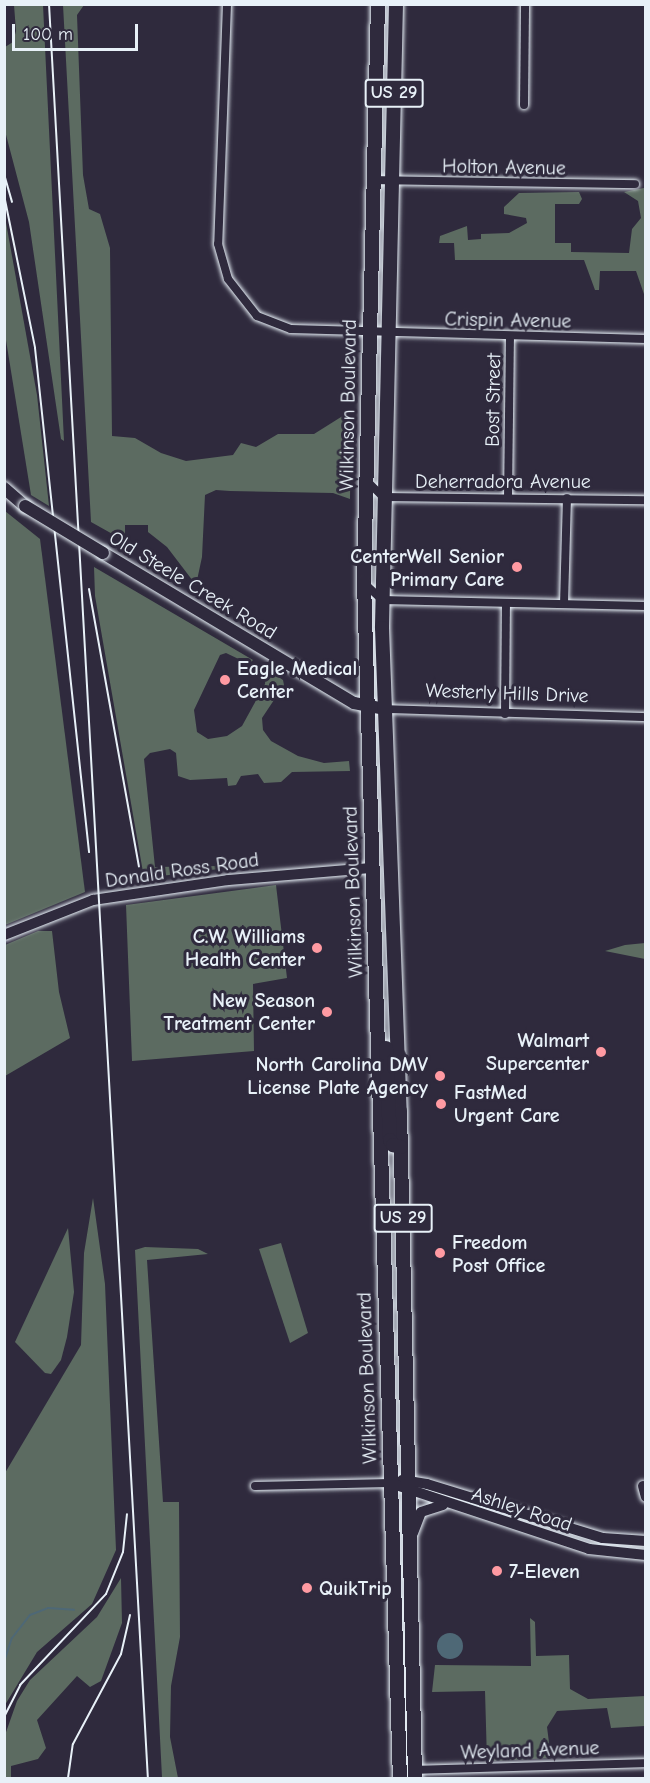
<!DOCTYPE html>
<html>
<head>
<meta charset="utf-8">
<style>
  body { margin:0 }
  #map { position:relative; width:650px; height:1783px; overflow:hidden; background:#2f2a3d; font-family:"Comic Neue",sans-serif }
  div>[style] { position:absolute }
  [style*='--x'] { left:calc(var(--x)*1px); top:calc(var(--y)*1px); width:calc(var(--w)*1px); rotate:calc(var(--a)*1deg) }
  .green>* { inset:0; background:#5c6b61 }
  .water>* { inset:0; background:#4e6876 }
  .round { border-radius:50% }
  .stream>* { height:2px; margin:-1px; padding:0 1px; transform-origin:1px; border-radius:1px; background:#4e6876 }
  .roads { filter:drop-shadow(0 0 2px #e8f1f8) drop-shadow(0 0 2px #e8f1f8) }
  .minor>* { height:8px; margin:-4px; padding:0 4px; transform-origin:4px; border-radius:4px; background:#2f2a3d }
  .tertiary>* { height:10px; margin:-5px; padding:0 5px; transform-origin:5px; border-radius:5px; background:#2f2a3d }
  .secondary>* { height:12px; margin:-6px; padding:0 6px; transform-origin:6px; border-radius:6px; background:#2f2a3d }
  .primary>* { height:14px; margin:-7px; padding:0 7px; transform-origin:7px; border-radius:7px; background:#2f2a3d }
  .rail>* { height:2px; margin:-1px; padding:0 1px; transform-origin:1px; border-radius:1px; background:#e8f1f8 }
  .bridges { filter:drop-shadow(0 0 2px #e8f1f8) drop-shadow(0 0 2px #e8f1f8) }
  .secondary-bridge>* { height:12px; margin:-6px; padding:0 6px; transform-origin:6px; border-radius:6px; background:#2f2a3d }
  .dots>* { width:16px; height:16px; translate:-50% -50%; box-sizing:border-box; border:3px solid #2f2a3d; border-radius:50% }
  span { translate:-50% -50%; white-space:nowrap; text-align:center; line-height:1.15; -webkit-text-stroke:6px #2f2a3d; paint-order:stroke }
  .shield-label span { padding:2px 4px; background:#2f2a3d; border:2px solid; border-radius:4px; -webkit-text-stroke-width:0 }
  .shield-label { font-size:18px; color:#e8f1f8; font-weight:700 }
  .street-label { font-size:20px; color:#e8f1f8 }
  .poi-label { font-size:20px; color:#e8f1f8; font-weight:700 }
  .right { translate:-100% -50%; text-align:right }
  .left { translate:0 -50%; text-align:left }
  .frame { position:absolute; inset:0; border:6px solid #e8f1f8; pointer-events:none }
  .scale { position:absolute; left:12px; top:24px; width:126px; height:27px; box-sizing:border-box; border:3px solid #e8f1f8; border-top:0; padding-left:8px; font-size:18px; line-height:21px; white-space:nowrap; color:#e8f1f8; -webkit-text-stroke:4px #2f2a3d; paint-order:stroke }
</style>
</head>
<body>
<div id="map">
  <div class="green">
    <i style="clip-path:polygon(14px 5px,43px 5px,64px 441px,61px 439px,29px 222px,5px 131px,5px 47px,13px 42px,16px 31px)"></i>
    <i style="clip-path:polygon(63px 5px,84px 5px,77px 15px,83px 175px,89px 209px,100px 214px,110px 248px,112px 436px,135px 438px,161px 453px,186px 461px,233px 455px,241px 443px,256px 447px,278px 434px,314px 434px,349px 412px,351px 417px,350px 499px,333px 493px,230px 491px,216px 490px,205px 495px,202px 557px,196px 585px,167px 547px,148px 532px,148px 525px,125px 525px,125px 541px,91px 522px)"></i>
    <i style="clip-path:polygon(644px 188px,645px 297px,636px 271px,600px 271px,599px 290px,595px 290px,584px 260px,455px 260px,454px 243px,439px 243px,440px 236px,467px 226px,468px 240px,481px 239px,481px 234px,509px 233px,527px 223px,526px 218px,504px 214px,504px 207px,519px 193px,579px 192px,582px 199px,579px 204px,555px 204px,555px 243px,571px 243px,571px 252px,629px 253px,632px 229px,641px 218px,638px 201px,624px 192px)"></i>
    <i style="clip-path:polygon(5px 217px,37px 395px,49px 506px,31px 495px,5px 334px)"></i>
    <i style="clip-path:polygon(5px 511px,40px 539px,85px 892px,5px 925px)"></i>
    <i style="clip-path:polygon(94px 567px,253px 660px,249px 664px,226px 653px,220px 655px,194px 710px,197px 732px,208px 739px,227px 736px,242px 726px,265px 684px,266px 669px,283px 680px,284px 685px,262px 718px,263px 730px,271px 741px,298px 756px,324px 763px,349px 761px,350px 771px,292px 772px,281px 782px,264px 783px,258px 774px,241px 776px,236px 785px,228px 786px,227px 778px,190px 780px,178px 776px,176px 753px,170px 749px,150px 753px,144px 759px,155px 867px,218px 866px,219px 869px,144px 878px,95px 596px)"></i>
    <i style="clip-path:polygon(276px 885px,287px 978px,253px 984px,254px 1051px,132px 1061px,126px 905px)"></i>
    <i style="clip-path:polygon(38px 931px,52px 931px,59px 992px,70px 1038px,5px 1076px,5px 945px)"></i>
    <i style="clip-path:polygon(645px 943px,645px 959px,605px 951px,625px 945px)"></i>
    <i style="clip-path:polygon(93px 1198px,105px 1284px,116px 1550px,92px 1604px,37px 1652px,5px 1705px,5px 1473px,81px 1345px,84px 1253px)"></i>
    <i style="clip-path:polygon(68px 1228px,74px 1292px,67px 1337px,61px 1360px,51px 1374px,45px 1373px,15px 1342px)"></i>
    <i style="clip-path:polygon(281px 1243px,308px 1333px,290px 1343px,259px 1249px)"></i>
    <i style="clip-path:polygon(145px 1247px,198px 1249px,208px 1254px,147px 1260px,163px 1502px,179px 1502px,180px 1637px,171px 1686px,170px 1737px,178px 1778px,162px 1777px,135px 1250px)"></i>
    <i style="clip-path:polygon(121px 1578px,122px 1623px,101px 1681px,90px 1687px,77px 1676px,37px 1720px,46px 1748px,38px 1759px,11px 1766px,11px 1778px,5px 1778px,5px 1735px,17px 1701px,30px 1680px,97px 1617px)"></i>
    <i style="clip-path:polygon(530px 1618px,535px 1622px,536px 1656px,569px 1655px,570px 1689px,588px 1699px,645px 1696px,645px 1726px,611px 1728px,607px 1708px,557px 1711px,547px 1727px,551px 1758px,487px 1761px,485px 1691px,432px 1692px,435px 1665px,531px 1666px)"></i>
  </div>
  <div class="water">
    <i class="round" style="left:437px;top:1633px;width:26px;height:26px"></i>
  </div>
  <div class="stream">
    <i style="--x:4;--y:1662;--w:25;--a:-72"></i>
    <i style="--x:12;--y:1638;--w:29;--a:-52"></i>
    <i style="--x:30;--y:1615;--w:19;--a:-21"></i>
    <i style="--x:48;--y:1608;--w:26;--a:4"></i>
  </div>
  <div class="roads">
    <div class="minor">
      <i style="--x:227;--y:4;--w:240;--a:92.1"></i>
      <i style="--x:218;--y:244;--w:36;--a:74"></i>
      <i style="--x:228;--y:279;--w:47;--a:51.9"></i>
      <i style="--x:257;--y:316;--w:36;--a:21"></i>
      <i style="--x:291;--y:329;--w:355;--a:1.6"></i>
      <i style="--x:524;--y:105;--w:101;--a:-89.4"></i>
      <i style="--x:373;--y:180;--w:262;--a:0.9"></i>
      <i style="--x:367;--y:481;--w:23;--a:45"></i>
      <i style="--x:383;--y:497;--w:263;--a:0.7"></i>
      <i style="--x:508;--y:498;--w:160;--a:-89.3"></i>
      <i style="--x:365;--y:584;--w:23;--a:43"></i>
      <i style="--x:382;--y:600;--w:264;--a:1.3"></i>
      <i style="--x:564;--y:604;--w:106;--a:-88.4"></i>
      <i style="--x:385;--y:709;--w:261;--a:1.8"></i>
      <i style="--x:505;--y:714;--w:111;--a:-89.5"></i>
      <i style="--x:255;--y:1486;--w:135;--a:-1.3"></i>
      <i style="--x:415;--y:1770;--w:231;--a:-1.7"></i>
    </div>
    <div class="tertiary">
      <i style="--x:4;--y:935;--w:96;--a:-21.5"></i>
      <i style="--x:93;--y:900;--w:136;--a:-8.4"></i>
      <i style="--x:228;--y:880;--w:144;--a:-4.8"></i>
      <i style="--x:402;--y:1480;--w:25;--a:9"></i>
      <i style="--x:427;--y:1484;--w:184;--a:17.1"></i>
      <i style="--x:603;--y:1538;--w:43;--a:4"></i>
      <i style="--x:390;--y:1483;--w:210;--a:18.3"></i>
      <i style="--x:589;--y:1549;--w:57;--a:6"></i>
      <i style="--x:643;--y:1486;--w:11;--a:75"></i>
      <i style="--x:413;--y:1533;--w:22;--a:-69"></i>
      <i style="--x:421;--y:1512;--w:23;--a:-18"></i>
    </div>
    <div class="secondary">
      <i style="--x:4;--y:488;--w:28;--a:41"></i>
      <i style="--x:103;--y:553;--w:292;--a:30.9"></i>
      <i style="--x:354;--y:703;--w:32;--a:11"></i>
    </div>
    <div class="primary">
      <i style="--x:378;--y:4;--w:578;--a:91.39"></i>
      <i style="--x:364;--y:582;--w:1197;--a:88.28"></i>
      <i style="--x:396;--y:4;--w:624;--a:91.29"></i>
      <i style="--x:382;--y:628;--w:483;--a:87.9"></i>
      <i style="--x:400;--y:1111;--w:667;--a:88.71"></i>
      <i style="--x:386;--y:1048;--w:92;--a:87.5"></i>
      <i style="--x:390;--y:1140;--w:6;--a:59"></i>
      <i style="--x:393;--y:1145;--w:8;--a:14"></i>
    </div>
  </div>
  <div class="rail">
    <i style="--x:49;--y:4;--w:1777;--a:86.81"></i>
    <i style="--x:4;--y:174;--w:29;--a:74"></i>
    <i style="--x:4;--y:195;--w:156;--a:78.5"></i>
    <i style="--x:35;--y:348;--w:507;--a:83.88"></i>
    <i style="--x:89;--y:589;--w:282;--a:79.8"></i>
    <i style="--x:4;--y:1717;--w:36;--a:-63"></i>
    <i style="--x:20;--y:1685;--w:125;--a:-46.6"></i>
    <i style="--x:106;--y:1594;--w:45;--a:-68"></i>
    <i style="--x:123;--y:1552;--w:38;--a:-84"></i>
    <i style="--x:68;--y:1778;--w:34;--a:-82"></i>
    <i style="--x:73;--y:1744;--w:102;--a:-61.9"></i>
    <i style="--x:121;--y:1654;--w:40;--a:-77"></i>
  </div>
  <div class="bridges">
    <div class="secondary-bridge">
      <i style="--x:25;--y:506;--w:91;--a:31.1"></i>
    </div>
  </div>
  <div class="dots">
    <i style="left:517px;top:567px;background:#ff9aa2"></i>
    <i style="left:225px;top:680px;background:#ff9aa2"></i>
    <i style="left:317px;top:948px;background:#ff9aa2"></i>
    <i style="left:327px;top:1012px;background:#ff9aa2"></i>
    <i style="left:601px;top:1052px;background:#ff9aa2"></i>
    <i style="left:440px;top:1076px;background:#ff9aa2"></i>
    <i style="left:441px;top:1104px;background:#ff9aa2"></i>
    <i style="left:440px;top:1253px;background:#ff9aa2"></i>
    <i style="left:497px;top:1571px;background:#ff9aa2"></i>
    <i style="left:307px;top:1588px;background:#ff9aa2"></i>
  </div>
  <div class="shield-label">
    <span style="left:394px;top:93px">US 29</span>
    <span style="left:403px;top:1218px">US 29</span>
  </div>
  <div class="street-label">
    <span style="left:504px;top:167px;rotate:1deg">Holton Avenue</span>
    <span style="left:508px;top:320px;rotate:1deg">Crispin Avenue</span>
    <span style="left:493px;top:400px;rotate:-89deg">Bost Street</span>
    <span style="left:348px;top:405px;rotate:-89deg">Wilkinson Boulevard</span>
    <span style="left:503px;top:481px">Deherradora Avenue</span>
    <span style="left:193px;top:585px;rotate:31deg">Old Steele Creek Road</span>
    <span style="left:507px;top:693px;rotate:2deg">Westerly Hills Drive</span>
    <span style="left:182px;top:870px;rotate:-8deg">Donald Ross Road</span>
    <span style="left:353px;top:892px;rotate:-92deg">Wilkinson Boulevard</span>
    <span style="left:367px;top:1378px;rotate:-92deg">Wilkinson Boulevard</span>
    <span style="left:522px;top:1509px;rotate:18deg">Ashley Road</span>
    <span style="left:530px;top:1750px;rotate:-2deg">Weyland Avenue</span>
  </div>
  <div class="poi-label">
    <span class="right" style="left:504px;top:568px">CenterWell Senior<br>Primary Care</span>
    <span class="left" style="left:237px;top:680px">Eagle Medical<br>Center</span>
    <span class="right" style="left:305px;top:948px">C.W. Williams<br>Health Center</span>
    <span class="right" style="left:315px;top:1012px">New Season<br>Treatment Center</span>
    <span class="right" style="left:589px;top:1052px">Walmart<br>Supercenter</span>
    <span class="right" style="left:428px;top:1076px">North Carolina DMV<br>License Plate Agency</span>
    <span class="left" style="left:454px;top:1104px">FastMed<br>Urgent Care</span>
    <span class="left" style="left:452px;top:1254px">Freedom<br>Post Office</span>
    <span class="left" style="left:509px;top:1571px">7-Eleven</span>
    <span class="left" style="left:319px;top:1588px">QuikTrip</span>
  </div>
  <div class="frame"></div>
  <div class="scale">100 m</div>
</div>
</body>
</html>
